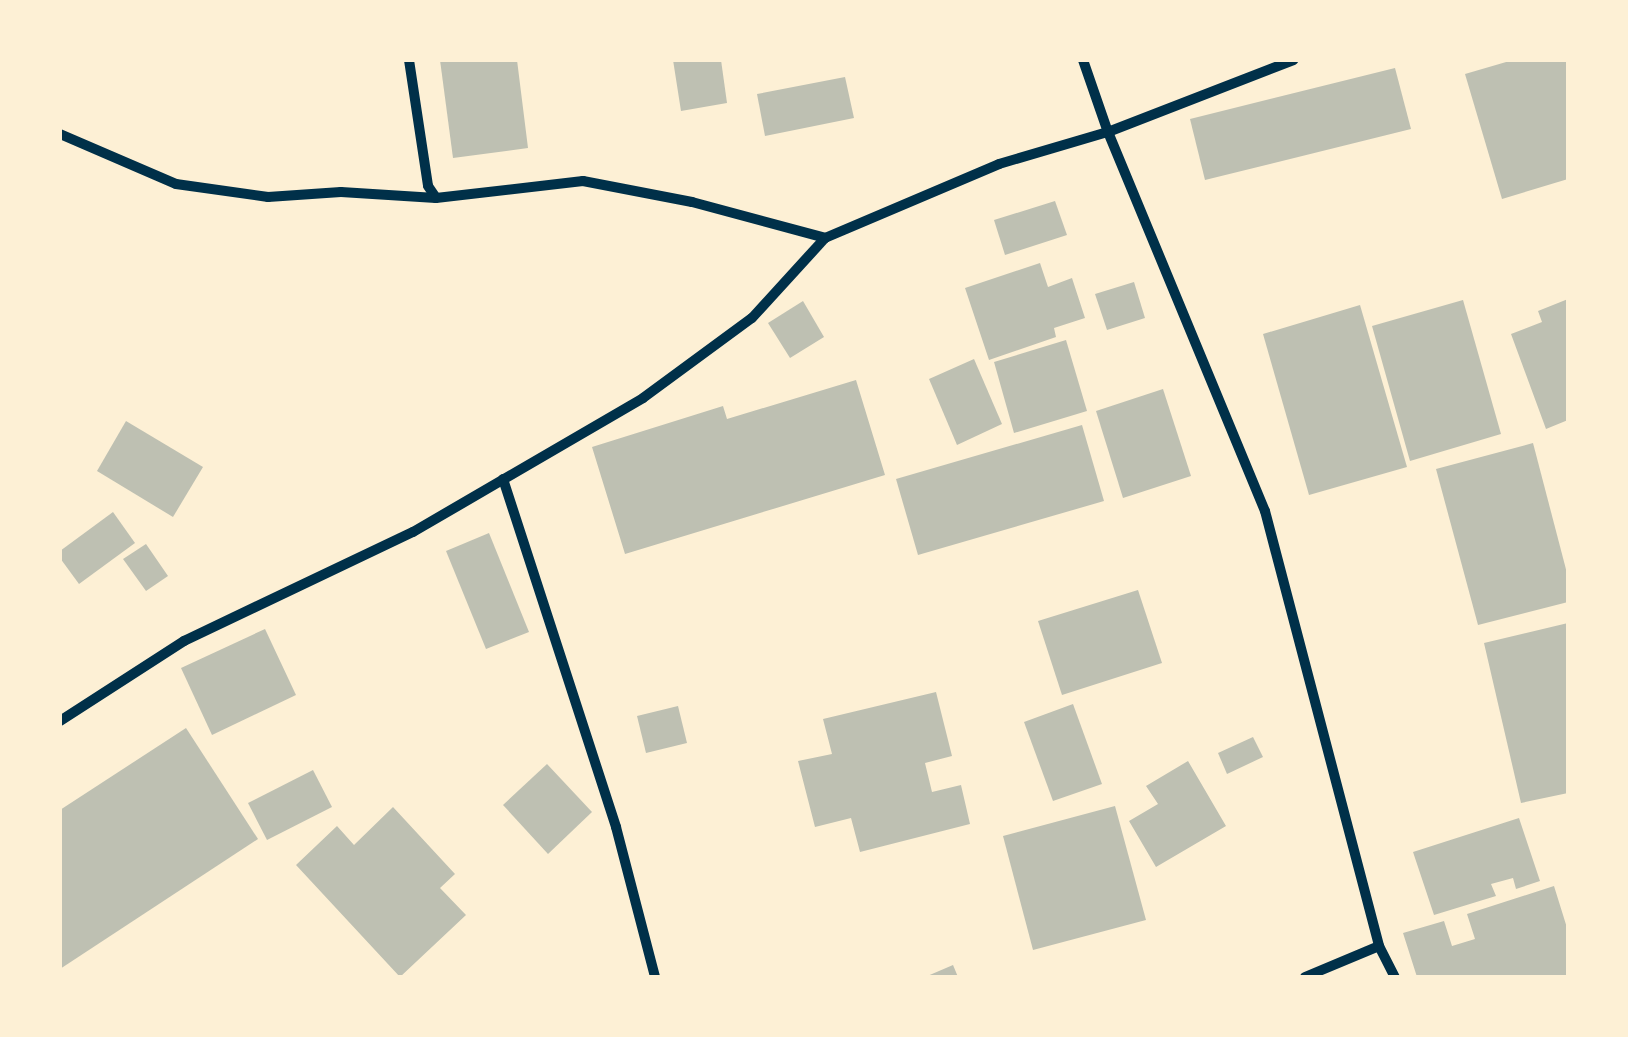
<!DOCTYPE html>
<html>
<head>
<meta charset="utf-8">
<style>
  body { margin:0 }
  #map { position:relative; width:1628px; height:1037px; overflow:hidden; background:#fdf0d5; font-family:Quicksand,sans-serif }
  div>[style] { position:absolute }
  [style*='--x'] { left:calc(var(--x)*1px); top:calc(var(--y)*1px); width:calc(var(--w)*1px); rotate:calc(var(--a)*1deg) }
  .building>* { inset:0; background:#bec0b2 }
  .minor>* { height:10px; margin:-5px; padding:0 5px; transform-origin:5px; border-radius:5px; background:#003049 }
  span { translate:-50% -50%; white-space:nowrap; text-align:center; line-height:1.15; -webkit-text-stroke:10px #fdf0d5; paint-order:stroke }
  .frame { position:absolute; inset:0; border:62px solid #fdf0d5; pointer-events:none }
</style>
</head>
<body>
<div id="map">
  <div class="building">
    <i style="clip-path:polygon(440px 60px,517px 60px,528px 148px,453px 158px)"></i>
    <i style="clip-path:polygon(673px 60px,721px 60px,727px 103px,681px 111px)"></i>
    <i style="clip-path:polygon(1513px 60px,1568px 60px,1568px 179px,1502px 199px,1465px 74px)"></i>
    <i style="clip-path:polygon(1395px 68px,1411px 129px,1205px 180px,1190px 119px)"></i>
    <i style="clip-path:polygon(845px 77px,854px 118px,765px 136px,757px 94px)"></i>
    <i style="clip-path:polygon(1055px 201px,1067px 235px,1005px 255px,994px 220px)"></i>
    <i style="clip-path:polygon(1040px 263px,1048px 287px,1072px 278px,1085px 318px,1054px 328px,1056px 337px,989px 360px,965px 288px)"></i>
    <i style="clip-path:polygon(1134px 282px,1145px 318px,1107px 330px,1095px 294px)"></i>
    <i style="clip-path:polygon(1568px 299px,1568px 420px,1546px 429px,1511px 334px,1542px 322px,1538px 311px)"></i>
    <i style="clip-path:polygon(1463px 300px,1501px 434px,1410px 461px,1372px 326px)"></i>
    <i style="clip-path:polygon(803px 301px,824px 337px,790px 358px,768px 323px)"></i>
    <i style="clip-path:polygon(1360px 305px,1407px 467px,1309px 495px,1263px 334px)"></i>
    <i style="clip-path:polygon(1066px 340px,1087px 411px,1014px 433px,994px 362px)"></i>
    <i style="clip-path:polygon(974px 359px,1002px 424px,957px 445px,929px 379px)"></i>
    <i style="clip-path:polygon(856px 380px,885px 475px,625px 554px,592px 447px,723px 406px,727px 419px)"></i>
    <i style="clip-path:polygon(1163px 389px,1191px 476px,1123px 498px,1096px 411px)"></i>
    <i style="clip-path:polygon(126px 421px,203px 467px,173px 517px,97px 471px)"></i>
    <i style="clip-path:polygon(1082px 425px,1104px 501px,918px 555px,896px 479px)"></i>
    <i style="clip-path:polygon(1533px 443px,1568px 577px,1568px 602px,1478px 625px,1436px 469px)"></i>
    <i style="clip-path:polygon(113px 512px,135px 543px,79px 584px,60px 558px,60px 551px)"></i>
    <i style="clip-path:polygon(489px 533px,529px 632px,486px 649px,446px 551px)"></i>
    <i style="clip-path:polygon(146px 544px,168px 576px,146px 591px,123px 559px)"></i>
    <i style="clip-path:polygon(1138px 590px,1162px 663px,1062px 695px,1038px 621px)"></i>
    <i style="clip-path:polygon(1568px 623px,1568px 793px,1521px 803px,1484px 643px)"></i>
    <i style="clip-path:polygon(265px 629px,296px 695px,212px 735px,181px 668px)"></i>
    <i style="clip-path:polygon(936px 692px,952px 756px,925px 763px,932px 792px,961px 785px,970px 824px,860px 852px,851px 818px,815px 827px,798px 761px,832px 754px,823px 719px)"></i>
    <i style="clip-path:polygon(1073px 704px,1102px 784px,1053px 801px,1024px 722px)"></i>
    <i style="clip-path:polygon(678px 706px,687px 743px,646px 753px,637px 716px)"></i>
    <i style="clip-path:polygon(186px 728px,258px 839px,60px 969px,60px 810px)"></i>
    <i style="clip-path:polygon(1253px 737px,1263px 757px,1227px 774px,1218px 753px)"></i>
    <i style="clip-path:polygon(1188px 761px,1226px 826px,1156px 867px,1129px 821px,1158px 804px,1146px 786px)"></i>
    <i style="clip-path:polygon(547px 764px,592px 812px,548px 854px,503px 805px)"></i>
    <i style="clip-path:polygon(313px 770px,332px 807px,267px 840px,248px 803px)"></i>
    <i style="clip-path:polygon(1115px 806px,1146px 920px,1033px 950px,1003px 836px)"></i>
    <i style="clip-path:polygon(393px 807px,455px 874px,440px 888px,466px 915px,400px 977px,296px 865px,337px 826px,354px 845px)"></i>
    <i style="clip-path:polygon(1519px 818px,1540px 881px,1516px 889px,1513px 878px,1491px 884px,1496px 896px,1434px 915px,1413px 852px)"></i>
    <i style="clip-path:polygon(1554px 886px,1568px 931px,1568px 977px,1417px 977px,1403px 933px,1444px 921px,1452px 946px,1475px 939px,1467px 914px)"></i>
    <i style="clip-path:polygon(953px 965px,958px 977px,925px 977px)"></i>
  </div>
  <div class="minor">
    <i style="--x:409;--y:60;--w:127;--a:81.4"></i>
    <i style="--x:428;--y:186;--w:14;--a:56"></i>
    <i style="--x:1083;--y:60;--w:76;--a:70.9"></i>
    <i style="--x:1108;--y:132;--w:410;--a:67.5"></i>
    <i style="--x:1265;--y:511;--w:450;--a:75.3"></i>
    <i style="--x:60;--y:134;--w:126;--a:23.3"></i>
    <i style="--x:176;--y:184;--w:93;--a:8"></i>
    <i style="--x:268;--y:197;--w:73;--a:-3.9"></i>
    <i style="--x:341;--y:192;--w:95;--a:3.6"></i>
    <i style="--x:436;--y:198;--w:148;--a:-6.6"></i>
    <i style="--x:583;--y:181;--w:111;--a:10.9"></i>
    <i style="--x:692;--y:202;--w:138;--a:15.1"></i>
    <i style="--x:503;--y:479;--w:366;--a:72"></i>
    <i style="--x:616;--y:827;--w:155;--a:75.4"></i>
    <i style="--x:60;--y:721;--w:148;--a:-32.8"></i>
    <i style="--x:184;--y:641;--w:254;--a:-25.5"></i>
    <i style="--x:413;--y:532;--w:266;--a:-30.2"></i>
    <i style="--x:643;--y:398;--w:135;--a:-36.3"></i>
    <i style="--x:752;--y:318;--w:108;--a:-47.6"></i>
    <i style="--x:825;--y:238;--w:189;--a:-23"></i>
    <i style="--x:999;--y:164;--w:114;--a:-16.4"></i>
    <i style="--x:1108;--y:132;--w:199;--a:-21.2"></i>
    <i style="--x:1305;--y:977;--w:80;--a:-22.7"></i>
    <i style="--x:1379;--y:946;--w:35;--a:63"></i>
  </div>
  <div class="frame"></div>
</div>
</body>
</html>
